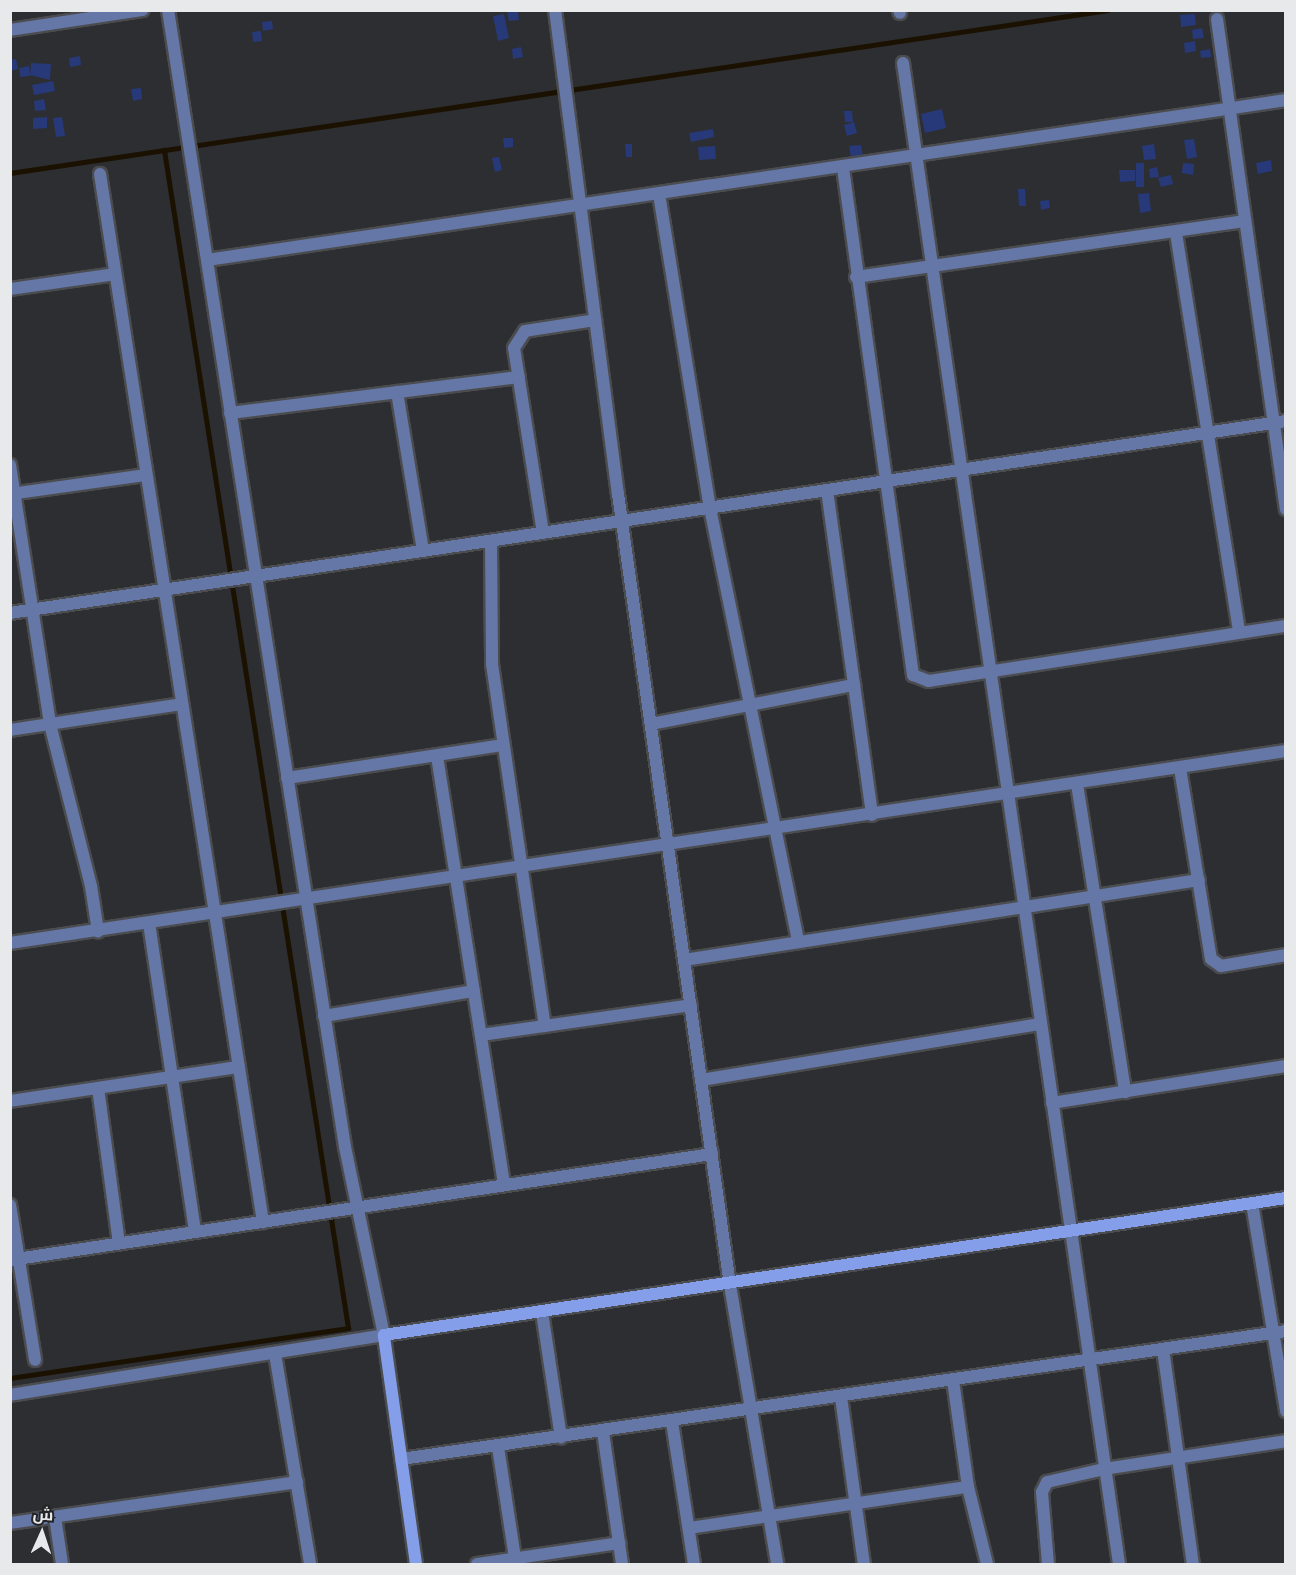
<!DOCTYPE html>
<html>
<head>
<meta charset="utf-8">
<style>
  body { margin:0 }
  #map { position:relative; width:1296px; height:1575px; overflow:hidden; background:#2d2e31; font-family:"Times New Roman",Cairo,serif }
  div>[style] { position:absolute }
  [style*='--x'] { left:calc(var(--x)*1px); top:calc(var(--y)*1px); width:calc(var(--w)*1px); rotate:calc(var(--a)*1deg) }
  .stream>* { height:4.5px; margin:-2.25px; padding:0 2.25px; transform-origin:2.25px; border-radius:2.25px; background:#1b1100 }
  .building>* { inset:0; background:#273978 }
  .roads { filter:drop-shadow(2px 0 #4b4c4f) drop-shadow(-2px 0 #4b4c4f) drop-shadow(0 2px #4b4c4f) drop-shadow(0 -2px #4b4c4f) }
  .minor>* { height:12px; margin:-6px; padding:0 6px; transform-origin:6px; border-radius:6px; background:#6577a6 }
  .tertiary>* { height:12px; margin:-6px; padding:0 6px; transform-origin:6px; border-radius:6px; background:#6577a6 }
  .secondary>* { height:12px; margin:-6px; padding:0 6px; transform-origin:6px; border-radius:6px; background:#849eea }
  span { translate:-50% -50%; white-space:nowrap; text-align:center; line-height:1.15; -webkit-text-stroke:4.5px #242527; paint-order:stroke }
  .frame { position:absolute; inset:0; border:12px solid #e8e9ea; pointer-events:none }
  .north { position:absolute; left:12px; top:1503px; width:60px; height:60px; -webkit-text-stroke:4px #242527; paint-order:stroke; rotate:3deg; font-size:16px; font-weight:700; line-height:24px; text-align:center; color:#e8e9ea }
  .north::after { content:''; display:block; margin:auto; width:21px; height:27px; background:#e8e9ea; clip-path:polygon(50% 0,100% 100%,50% 72%,0 100%) }
</style>
</head>
<body>
<div id="map">
  <div class="stream">
    <i style="--x:10;--y:173;--w:1110;--a:-8.44"></i>
    <i style="--x:10;--y:1378;--w:342;--a:-8.4"></i>
    <i style="--x:348;--y:1328;--w:1192;--a:-98.88"></i>
  </div>
  <div class="building">
    <i style="clip-path:polygon(518px 11px,519px 20px,509px 21px,507px 12px)"></i>
    <i style="clip-path:polygon(504px 14px,509px 38px,498px 41px,493px 16px)"></i>
    <i style="clip-path:polygon(1195px 14px,1196px 25px,1181px 27px,1180px 15px)"></i>
    <i style="clip-path:polygon(272px 21px,273px 29px,263px 31px,262px 22px)"></i>
    <i style="clip-path:polygon(1202px 28px,1204px 38px,1193px 39px,1192px 30px)"></i>
    <i style="clip-path:polygon(261px 31px,262px 41px,253px 42px,252px 32px)"></i>
    <i style="clip-path:polygon(1195px 41px,1196px 51px,1185px 53px,1184px 43px)"></i>
    <i style="clip-path:polygon(521px 47px,523px 57px,513px 59px,512px 49px)"></i>
    <i style="clip-path:polygon(1210px 49px,1211px 57px,1201px 58px,1200px 51px)"></i>
    <i style="clip-path:polygon(80px 56px,81px 65px,70px 67px,69px 58px)"></i>
    <i style="clip-path:polygon(16px 59px,18px 69px,10px 71px,10px 60px)"></i>
    <i style="clip-path:polygon(31px 63px,51px 64px,50px 80px,30px 75px)"></i>
    <i style="clip-path:polygon(29px 66px,30px 76px,20px 77px,19px 68px)"></i>
    <i style="clip-path:polygon(53px 81px,55px 91px,34px 95px,32px 85px)"></i>
    <i style="clip-path:polygon(141px 88px,142px 99px,133px 101px,131px 89px)"></i>
    <i style="clip-path:polygon(44px 99px,46px 110px,35px 111px,34px 101px)"></i>
    <i style="clip-path:polygon(942px 109px,946px 128px,925px 133px,921px 114px)"></i>
    <i style="clip-path:polygon(844px 111px,852px 111px,853px 122px,845px 122px)"></i>
    <i style="clip-path:polygon(47px 117px,47px 128px,33px 129px,33px 118px)"></i>
    <i style="clip-path:polygon(62px 117px,65px 136px,56px 137px,53px 118px)"></i>
    <i style="clip-path:polygon(854px 122px,857px 133px,847px 136px,844px 125px)"></i>
    <i style="clip-path:polygon(713px 129px,714px 137px,691px 142px,689px 133px)"></i>
    <i style="clip-path:polygon(503px 138px,513px 138px,513px 147px,504px 148px)"></i>
    <i style="clip-path:polygon(1194px 139px,1197px 157px,1187px 159px,1184px 140px)"></i>
    <i style="clip-path:polygon(625px 144px,632px 144px,632px 157px,626px 157px)"></i>
    <i style="clip-path:polygon(1154px 144px,1156px 159px,1144px 160px,1142px 146px)"></i>
    <i style="clip-path:polygon(861px 145px,863px 156px,851px 157px,849px 146px)"></i>
    <i style="clip-path:polygon(715px 146px,716px 159px,699px 160px,698px 147px)"></i>
    <i style="clip-path:polygon(499px 157px,502px 170px,495px 172px,492px 158px)"></i>
    <i style="clip-path:polygon(1271px 160px,1272px 171px,1258px 174px,1256px 163px)"></i>
    <i style="clip-path:polygon(1136px 163px,1144px 163px,1144px 187px,1136px 187px)"></i>
    <i style="clip-path:polygon(1183px 163px,1194px 164px,1193px 175px,1182px 173px)"></i>
    <i style="clip-path:polygon(1157px 167px,1159px 177px,1150px 178px,1149px 169px)"></i>
    <i style="clip-path:polygon(1119px 170px,1135px 170px,1135px 181px,1120px 182px)"></i>
    <i style="clip-path:polygon(1171px 175px,1173px 184px,1161px 187px,1158px 178px)"></i>
    <i style="clip-path:polygon(1018px 189px,1025px 189px,1026px 206px,1019px 206px)"></i>
    <i style="clip-path:polygon(1149px 193px,1151px 211px,1140px 213px,1138px 194px)"></i>
    <i style="clip-path:polygon(1049px 200px,1050px 208px,1041px 210px,1040px 201px)"></i>
  </div>
  <div class="roads">
    <div class="minor">
      <i style="--x:168;--y:10;--w:1151;--a:81.15"></i>
      <i style="--x:345;--y:1147;--w:192;--a:78.3"></i>
      <i style="--x:555;--y:10;--w:488;--a:82.6"></i>
      <i style="--x:618;--y:494;--w:799;--a:81.94"></i>
      <i style="--x:730;--y:1285;--w:283;--a:80.4"></i>
      <i style="--x:899;--y:10;--w:3;--a:72"></i>
      <i style="--x:1217;--y:19;--w:495;--a:82"></i>
      <i style="--x:10;--y:30;--w:134;--a:-8.6"></i>
      <i style="--x:903;--y:63;--w:1516;--a:81.81"></i>
      <i style="--x:843;--y:168;--w:512;--a:82.14"></i>
      <i style="--x:913;--y:675;--w:17;--a:21"></i>
      <i style="--x:929;--y:681;--w:361;--a:-8.8"></i>
      <i style="--x:100;--y:174;--w:1061;--a:81.16"></i>
      <i style="--x:659;--y:194;--w:318;--a:80.8"></i>
      <i style="--x:710;--y:508;--w:443;--a:78.5"></i>
      <i style="--x:1176;--y:233;--w:404;--a:81"></i>
      <i style="--x:207;--y:260;--w:1091;--a:-8.43"></i>
      <i style="--x:856;--y:277;--w:393;--a:-8.2"></i>
      <i style="--x:10;--y:289;--w:106;--a:-8.1"></i>
      <i style="--x:397;--y:392;--w:161;--a:80.7"></i>
      <i style="--x:230;--y:413;--w:291;--a:-7.1"></i>
      <i style="--x:10;--y:465;--w:262;--a:81.2"></i>
      <i style="--x:50;--y:724;--w:167;--a:75.8"></i>
      <i style="--x:91;--y:886;--w:46;--a:81.2"></i>
      <i style="--x:827;--y:490;--w:328;--a:82.1"></i>
      <i style="--x:10;--y:494;--w:137;--a:-8"></i>
      <i style="--x:543;--y:533;--w:187;--a:-98.9"></i>
      <i style="--x:514;--y:348;--w:20;--a:-57"></i>
      <i style="--x:525;--y:331;--w:71;--a:-8.9"></i>
      <i style="--x:491;--y:541;--w:123;--a:89.5"></i>
      <i style="--x:492;--y:664;--w:366;--a:81.7"></i>
      <i style="--x:10;--y:613;--w:1290;--a:-8.56"></i>
      <i style="--x:651;--y:724;--w:207;--a:-10.9"></i>
      <i style="--x:10;--y:730;--w:174;--a:-8.6"></i>
      <i style="--x:437;--y:756;--w:434;--a:81.1"></i>
      <i style="--x:1180;--y:768;--w:193;--a:80.8"></i>
      <i style="--x:1211;--y:959;--w:12;--a:35"></i>
      <i style="--x:1221;--y:966;--w:66;--a:-9.6"></i>
      <i style="--x:287;--y:778;--w:219;--a:-8.7"></i>
      <i style="--x:1077;--y:784;--w:312;--a:81.1"></i>
      <i style="--x:149;--y:923;--w:312;--a:81.5"></i>
      <i style="--x:10;--y:943;--w:1290;--a:-8.56"></i>
      <i style="--x:684;--y:960;--w:521;--a:-8.83"></i>
      <i style="--x:324;--y:1016;--w:152;--a:-9.5"></i>
      <i style="--x:481;--y:1035;--w:212;--a:-8.1"></i>
      <i style="--x:701;--y:1080;--w:344;--a:-9.4"></i>
      <i style="--x:98;--y:1088;--w:156;--a:82.3"></i>
      <i style="--x:10;--y:1101;--w:231;--a:-8.5"></i>
      <i style="--x:1052;--y:1103;--w:237;--a:-9"></i>
      <i style="--x:1252;--y:1203;--w:211;--a:80.7"></i>
      <i style="--x:10;--y:1205;--w:157;--a:80.8"></i>
      <i style="--x:10;--y:1260;--w:710;--a:-8.59"></i>
      <i style="--x:542;--y:1312;--w:127;--a:81.4"></i>
      <i style="--x:1163;--y:1349;--w:217;--a:82.1"></i>
      <i style="--x:275;--y:1354;--w:213;--a:80.5"></i>
      <i style="--x:841;--y:1397;--w:169;--a:82.2"></i>
      <i style="--x:672;--y:1422;--w:144;--a:81.2"></i>
      <i style="--x:603;--y:1432;--w:133;--a:81.8"></i>
      <i style="--x:498;--y:1447;--w:118;--a:81.3"></i>
      <i style="--x:401;--y:1459;--w:894;--a:-8.23"></i>
      <i style="--x:968;--y:1487;--w:79;--a:76.1"></i>
      <i style="--x:55;--y:1517;--w:48;--a:81.5"></i>
      <i style="--x:10;--y:1523;--w:290;--a:-8.1"></i>
      <i style="--x:689;--y:1528;--w:282;--a:-8.4"></i>
      <i style="--x:968;--y:1487;--w:108;--a:-98"></i>
      <i style="--x:477;--y:1564;--w:144;--a:-8.4"></i>
      <i style="--x:1048;--y:1564;--w:72;--a:-94.8"></i>
      <i style="--x:1042;--y:1492;--w:11;--a:-63"></i>
      <i style="--x:1047;--y:1482;--w:58;--a:-12.8"></i>
      <i style="--x:1104;--y:1469;--w:184;--a:-8.7"></i>
    </div>
    <div class="tertiary">
      <i style="--x:10;--y:1395;--w:379;--a:-9.1"></i>
    </div>
    <div class="secondary">
      <i style="--x:416;--y:1564;--w:231;--a:-98"></i>
      <i style="--x:384;--y:1335;--w:912;--a:-8.64"></i>
    </div>
  </div>
  <div class="frame"></div>
  <div class="north">ش</div>
</div>
</body>
</html>
